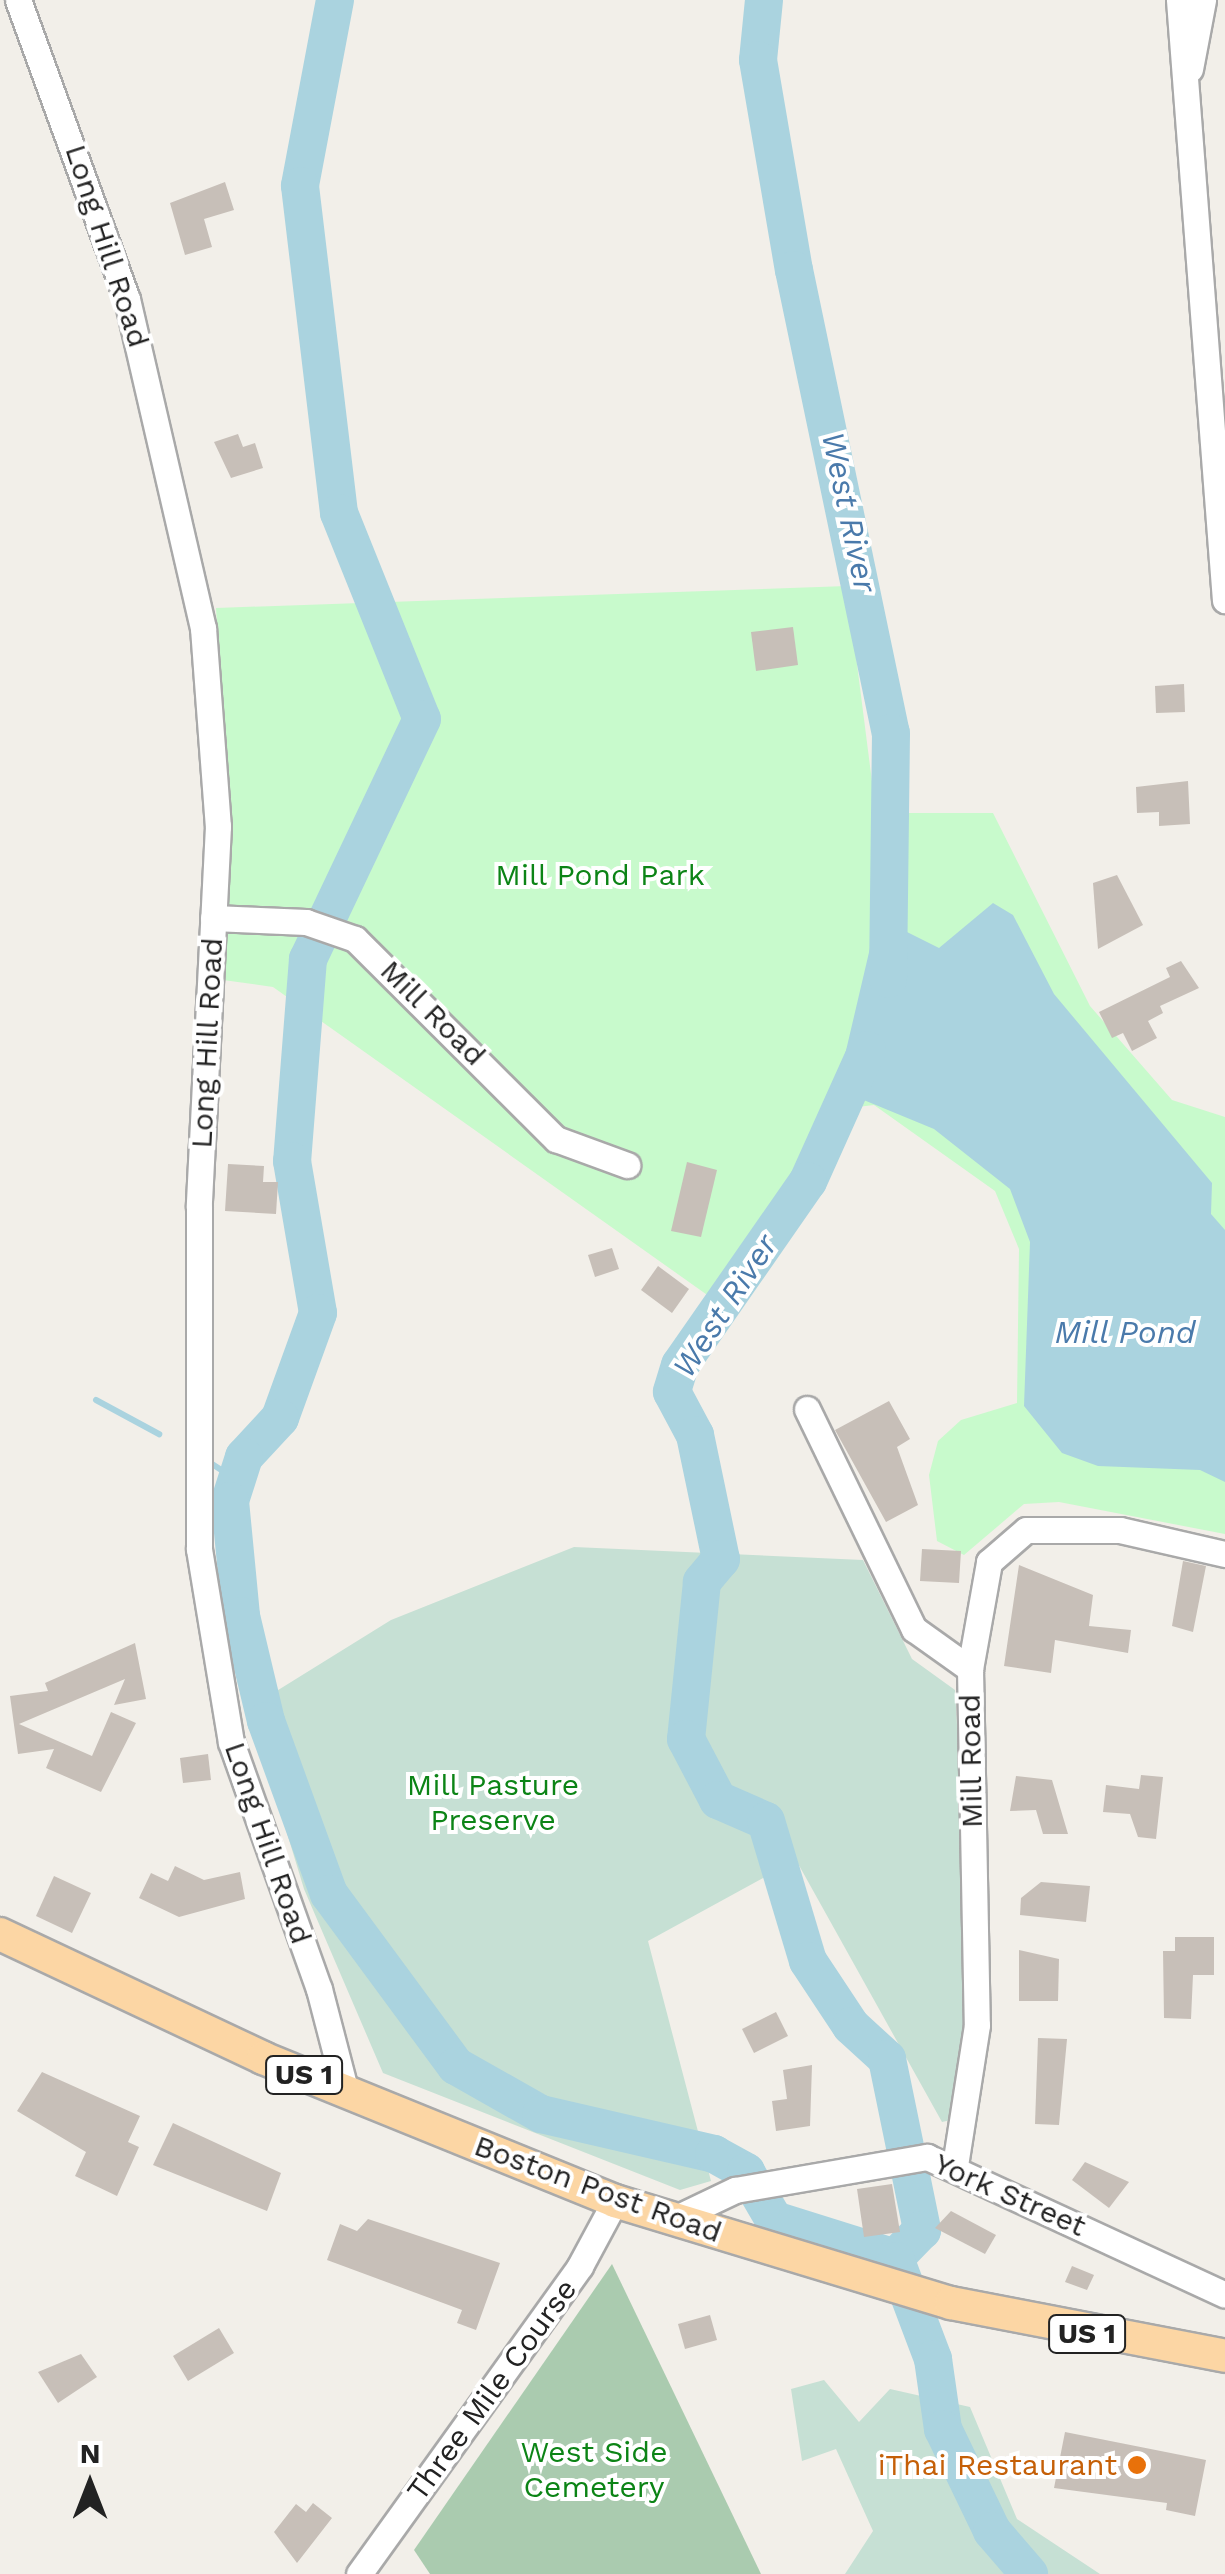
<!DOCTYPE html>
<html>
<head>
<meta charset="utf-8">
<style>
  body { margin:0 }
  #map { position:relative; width:1225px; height:2574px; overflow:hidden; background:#f2efe9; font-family:"Work Sans",sans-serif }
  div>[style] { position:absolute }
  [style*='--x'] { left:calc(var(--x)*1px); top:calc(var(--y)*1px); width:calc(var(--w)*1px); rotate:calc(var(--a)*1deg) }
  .wetland>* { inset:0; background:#c6e0d4 }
  .cemetery>* { inset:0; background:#aacbaf }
  .park>* { inset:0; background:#c8facc }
  .water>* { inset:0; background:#aad3df }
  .stream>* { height:6px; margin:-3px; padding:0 3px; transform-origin:3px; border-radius:3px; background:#aad3df }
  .river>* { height:38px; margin:-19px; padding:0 19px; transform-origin:19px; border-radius:19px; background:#aad3df }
  .building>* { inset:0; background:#c7bfb8 }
  .roads { filter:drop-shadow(2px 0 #a9a9a9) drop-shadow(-2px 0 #a9a9a9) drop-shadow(0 2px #a9a9a9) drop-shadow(0 -2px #a9a9a9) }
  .minor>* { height:25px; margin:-12.5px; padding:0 12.5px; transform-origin:12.5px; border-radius:12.5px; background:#fff }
  .major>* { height:32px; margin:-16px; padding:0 16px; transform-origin:16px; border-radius:16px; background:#fcd6a4 }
  .dots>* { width:28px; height:28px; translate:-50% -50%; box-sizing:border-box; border:5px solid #fff; border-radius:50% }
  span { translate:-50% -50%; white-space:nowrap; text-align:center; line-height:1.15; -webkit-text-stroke:8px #fff; paint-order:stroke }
  .shield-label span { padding:2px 8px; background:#fff; border:2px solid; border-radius:8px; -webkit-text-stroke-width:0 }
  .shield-label { font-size:28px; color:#222; font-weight:700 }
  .street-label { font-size:30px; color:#222 }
  .park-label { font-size:30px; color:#0c8416 }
  .food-label { font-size:30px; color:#c56008 }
  .right { translate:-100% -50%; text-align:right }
  .water-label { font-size:32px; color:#4a7aab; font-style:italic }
  .north { position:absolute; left:40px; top:2434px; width:100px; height:100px; -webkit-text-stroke:8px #fff; paint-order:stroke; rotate:0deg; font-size:28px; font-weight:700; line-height:40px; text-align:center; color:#222 }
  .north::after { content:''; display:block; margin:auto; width:35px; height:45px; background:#222; clip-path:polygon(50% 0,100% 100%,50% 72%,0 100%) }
</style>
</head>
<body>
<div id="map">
  <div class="wetland">
    <i style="clip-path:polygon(574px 1547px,863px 1560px,912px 1659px,955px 1690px,971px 1966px,955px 2119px,942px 2122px,796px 1860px,648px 1941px,711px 2181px,680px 2190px,383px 2073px,304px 1889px,249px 1708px,391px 1620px)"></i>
    <i style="clip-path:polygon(824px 2380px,859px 2422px,890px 2389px,970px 2407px,1017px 2519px,1100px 2574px,845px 2574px,873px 2531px,836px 2449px,802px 2461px,791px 2389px)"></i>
  </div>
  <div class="cemetery">
    <i style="clip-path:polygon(612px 2264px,761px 2574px,430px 2574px,414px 2550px)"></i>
  </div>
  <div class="park">
    <i style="clip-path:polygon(847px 586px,876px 813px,993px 813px,1090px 1006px,1172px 1100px,1225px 1117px,1225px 1534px,1059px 1502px,1024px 1504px,964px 1555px,937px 1541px,929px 1475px,938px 1441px,961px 1420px,1017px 1403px,1019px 1249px,995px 1191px,874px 1105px,849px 1108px,727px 1309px,273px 987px,223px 980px,227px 786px,216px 608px)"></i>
  </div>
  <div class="water">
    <i style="clip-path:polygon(993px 903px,1013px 915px,1054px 994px,1212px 1183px,1211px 1214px,1225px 1230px,1225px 1482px,1200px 1470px,1098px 1466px,1062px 1453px,1024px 1406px,1030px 1242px,1010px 1189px,934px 1129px,837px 1089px,874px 931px,899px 928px,939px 948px)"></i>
  </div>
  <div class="stream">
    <i style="--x:96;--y:1400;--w:72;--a:28.4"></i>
    <i style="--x:209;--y:1462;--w:27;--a:33"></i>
  </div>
  <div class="river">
    <i style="--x:335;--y:0;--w:189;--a:100.7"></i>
    <i style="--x:300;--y:186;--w:329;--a:83.2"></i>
    <i style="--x:339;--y:513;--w:222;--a:68.1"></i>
    <i style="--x:422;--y:719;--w:266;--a:115.4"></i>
    <i style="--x:308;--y:959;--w:203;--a:94.5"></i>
    <i style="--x:292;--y:1161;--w:154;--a:80.3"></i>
    <i style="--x:318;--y:1313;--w:112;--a:109.9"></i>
    <i style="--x:280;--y:1418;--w:53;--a:132.7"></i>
    <i style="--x:244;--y:1457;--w:46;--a:107.7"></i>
    <i style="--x:230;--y:1501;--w:116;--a:84.5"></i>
    <i style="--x:241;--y:1616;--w:108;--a:76.6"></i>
    <i style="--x:266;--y:1721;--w:184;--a:70"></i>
    <i style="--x:329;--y:1894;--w:214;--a:53.6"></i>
    <i style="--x:456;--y:2066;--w:98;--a:29.5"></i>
    <i style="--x:541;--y:2114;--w:178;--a:13"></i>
    <i style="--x:714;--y:2154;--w:37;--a:29"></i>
    <i style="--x:746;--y:2172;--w:56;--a:59.7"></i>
    <i style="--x:774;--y:2220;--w:127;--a:17.4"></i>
    <i style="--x:764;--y:0;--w:60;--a:95.7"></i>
    <i style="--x:758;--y:60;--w:213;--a:80.3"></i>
    <i style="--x:794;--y:270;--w:473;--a:78.2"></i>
    <i style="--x:891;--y:733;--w:246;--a:90.7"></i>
    <i style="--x:867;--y:1050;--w:144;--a:114.2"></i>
    <i style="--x:808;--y:1181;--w:224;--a:124.8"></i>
    <i style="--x:680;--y:1365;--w:28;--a:107"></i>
    <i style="--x:672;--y:1392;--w:49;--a:61.9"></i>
    <i style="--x:695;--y:1435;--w:127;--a:78.2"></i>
    <i style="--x:721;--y:1559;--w:30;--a:130"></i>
    <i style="--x:702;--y:1582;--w:158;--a:95.8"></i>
    <i style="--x:686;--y:1739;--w:69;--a:62.3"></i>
    <i style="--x:718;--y:1800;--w:52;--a:23.6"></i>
    <i style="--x:766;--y:1821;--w:146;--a:73.3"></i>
    <i style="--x:808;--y:1961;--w:78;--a:56.5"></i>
    <i style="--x:851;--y:2026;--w:49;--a:42.5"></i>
    <i style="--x:887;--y:2059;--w:175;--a:78.4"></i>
    <i style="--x:922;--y:2230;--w:39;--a:134"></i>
    <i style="--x:896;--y:2261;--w:105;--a:69.3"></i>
    <i style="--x:933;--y:2359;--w:71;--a:81.9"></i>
    <i style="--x:943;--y:2429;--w:113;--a:64.3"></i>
    <i style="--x:992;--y:2531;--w:57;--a:49.3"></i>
  </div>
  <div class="building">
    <i style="clip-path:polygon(225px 182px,234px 210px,204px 219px,212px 247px,185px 255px,170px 203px)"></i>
    <i style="clip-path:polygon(238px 434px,243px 447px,255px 443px,263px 468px,231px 478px,214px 442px)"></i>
    <i style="clip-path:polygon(793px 627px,798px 665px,756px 671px,751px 632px)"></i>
    <i style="clip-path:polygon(1184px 684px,1185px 712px,1156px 713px,1155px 686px)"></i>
    <i style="clip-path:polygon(1188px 781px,1190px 824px,1159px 826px,1159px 812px,1137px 813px,1136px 787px)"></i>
    <i style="clip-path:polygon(1117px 875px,1143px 925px,1098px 949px,1093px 883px)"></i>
    <i style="clip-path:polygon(1181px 961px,1199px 988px,1160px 1006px,1163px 1013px,1148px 1021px,1157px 1038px,1132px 1051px,1123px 1033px,1112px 1038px,1099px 1012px,1170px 977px,1166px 968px)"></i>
    <i style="clip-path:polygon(687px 1162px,717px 1170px,701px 1237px,671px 1231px)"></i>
    <i style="clip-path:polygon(228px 1164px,264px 1166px,263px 1182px,278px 1182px,276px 1214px,225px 1211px)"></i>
    <i style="clip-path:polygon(612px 1248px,619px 1269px,595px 1277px,588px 1255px)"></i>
    <i style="clip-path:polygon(658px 1266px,689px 1289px,672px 1313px,641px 1290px)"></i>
    <i style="clip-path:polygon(889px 1401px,910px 1439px,897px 1447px,918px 1505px,886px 1522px,835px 1430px)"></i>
    <i style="clip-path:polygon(922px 1549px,961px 1551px,959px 1583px,920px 1581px)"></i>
    <i style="clip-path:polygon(1183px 1561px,1206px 1566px,1193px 1632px,1172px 1626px)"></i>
    <i style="clip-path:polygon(1019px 1565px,1093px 1595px,1089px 1626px,1131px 1630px,1128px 1653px,1055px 1640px,1051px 1673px,1004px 1666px)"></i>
    <i style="clip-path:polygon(135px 1643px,146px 1699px,114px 1705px,125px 1679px,19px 1724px,92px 1756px,111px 1712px,136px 1723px,101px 1792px,46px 1768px,54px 1749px,18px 1754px,10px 1696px,48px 1691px,45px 1683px)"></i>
    <i style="clip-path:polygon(208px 1754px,211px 1780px,183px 1783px,180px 1758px)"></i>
    <i style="clip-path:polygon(1141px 1775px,1163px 1777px,1156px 1839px,1138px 1837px,1130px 1814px,1103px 1812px,1106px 1785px,1139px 1789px)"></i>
    <i style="clip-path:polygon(1016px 1776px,1052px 1780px,1068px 1834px,1043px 1834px,1036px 1810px,1010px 1811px)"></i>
    <i style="clip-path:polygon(175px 1866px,204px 1880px,240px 1872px,245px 1899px,179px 1917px,139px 1898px,151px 1873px,168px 1881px)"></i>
    <i style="clip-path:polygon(54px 1876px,91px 1893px,72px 1933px,36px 1916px)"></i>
    <i style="clip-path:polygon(1041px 1882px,1090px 1886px,1086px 1922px,1020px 1915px,1021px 1898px)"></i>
    <i style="clip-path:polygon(1175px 1937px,1214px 1937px,1214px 1975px,1193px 1975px,1191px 2019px,1164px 2018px,1163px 1951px,1175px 1951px)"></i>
    <i style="clip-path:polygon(1019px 1950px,1059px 1959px,1058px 2001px,1019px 2001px)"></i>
    <i style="clip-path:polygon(776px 2012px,788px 2036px,754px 2053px,742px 2029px)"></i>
    <i style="clip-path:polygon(1038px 2038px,1067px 2039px,1059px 2125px,1035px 2124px)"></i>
    <i style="clip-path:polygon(812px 2065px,810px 2126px,776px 2131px,772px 2101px,787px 2099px,783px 2070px)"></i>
    <i style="clip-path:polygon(42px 2072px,140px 2116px,128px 2142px,139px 2147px,117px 2196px,75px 2176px,86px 2152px,17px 2111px)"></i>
    <i style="clip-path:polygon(173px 2123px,281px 2173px,267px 2211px,153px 2165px)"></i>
    <i style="clip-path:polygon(1085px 2162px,1129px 2182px,1109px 2208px,1072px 2180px)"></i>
    <i style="clip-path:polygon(892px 2184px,900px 2232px,864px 2237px,857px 2189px)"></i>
    <i style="clip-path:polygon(951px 2211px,996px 2235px,985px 2254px,935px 2228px)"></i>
    <i style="clip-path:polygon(368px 2219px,500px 2263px,476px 2330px,457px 2323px,462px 2310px,327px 2260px,340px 2224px,357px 2231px)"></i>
    <i style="clip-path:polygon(1072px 2266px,1094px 2275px,1087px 2290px,1065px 2282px)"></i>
    <i style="clip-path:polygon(710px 2315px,717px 2340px,685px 2349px,678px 2324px)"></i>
    <i style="clip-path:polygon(219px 2328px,234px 2353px,188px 2381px,173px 2356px)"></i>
    <i style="clip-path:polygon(81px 2354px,97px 2377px,58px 2403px,38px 2372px)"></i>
    <i style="clip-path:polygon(1065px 2432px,1206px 2460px,1195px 2516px,1166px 2510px,1167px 2503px,1054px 2488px)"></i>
    <i style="clip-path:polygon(313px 2503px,332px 2518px,297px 2563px,274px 2532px,296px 2504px,306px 2512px)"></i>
  </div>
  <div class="roads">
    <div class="minor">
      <i style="--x:18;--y:0;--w:318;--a:70"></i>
      <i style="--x:127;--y:299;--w:338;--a:77"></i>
      <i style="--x:203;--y:628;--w:199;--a:85.7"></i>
      <i style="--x:218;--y:826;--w:381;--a:92.9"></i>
      <i style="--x:199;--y:1207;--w:342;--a:90"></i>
      <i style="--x:199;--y:1549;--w:196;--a:80.6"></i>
      <i style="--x:231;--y:1742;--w:262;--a:70.4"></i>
      <i style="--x:319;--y:1989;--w:107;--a:75.4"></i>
      <i style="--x:1179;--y:0;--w:602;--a:85.62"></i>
      <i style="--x:1190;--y:69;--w:70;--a:-79.3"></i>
      <i style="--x:213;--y:918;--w:93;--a:2.5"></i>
      <i style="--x:306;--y:922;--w:52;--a:19.1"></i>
      <i style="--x:355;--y:939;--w:284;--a:44.9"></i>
      <i style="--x:556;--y:1139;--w:76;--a:20.1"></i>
      <i style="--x:807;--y:1409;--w:245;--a:64.1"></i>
      <i style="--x:914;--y:1629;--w:69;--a:35.5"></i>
      <i style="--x:970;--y:1669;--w:356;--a:88.9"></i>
      <i style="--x:977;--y:2025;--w:142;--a:98.9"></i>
      <i style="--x:970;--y:1669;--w:109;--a:-79.9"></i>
      <i style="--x:989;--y:1562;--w:49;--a:-40.9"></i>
      <i style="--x:1026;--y:1530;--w:94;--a:0"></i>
      <i style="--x:1120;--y:1530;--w:108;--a:12.9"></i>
      <i style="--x:672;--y:2220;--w:70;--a:-25.5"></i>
      <i style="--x:735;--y:2190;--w:195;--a:-9.8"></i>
      <i style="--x:927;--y:2157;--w:328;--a:24.8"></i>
      <i style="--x:359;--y:2574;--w:379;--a:-54.3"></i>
      <i style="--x:580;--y:2266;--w:74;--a:-61.7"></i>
    </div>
    <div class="major">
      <i style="--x:0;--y:1934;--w:291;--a:25.2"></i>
      <i style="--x:263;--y:2058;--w:380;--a:22.1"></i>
      <i style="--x:615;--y:2201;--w:351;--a:16.9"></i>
      <i style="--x:951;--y:2303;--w:279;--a:10.9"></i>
    </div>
  </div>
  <div class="dots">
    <i style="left:1137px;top:2465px;background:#e8710a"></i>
  </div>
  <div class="shield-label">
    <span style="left:304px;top:2075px">US 1</span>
    <span style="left:1087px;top:2334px">US 1</span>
  </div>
  <div class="street-label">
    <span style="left:107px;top:246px;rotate:72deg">Long Hill Road</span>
    <span style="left:433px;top:1013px;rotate:45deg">Mill Road</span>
    <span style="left:207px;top:1043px;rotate:-87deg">Long Hill Road</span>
    <span style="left:971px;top:1761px;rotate:-91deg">Mill Road</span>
    <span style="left:268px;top:1843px;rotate:71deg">Long Hill Road</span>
    <span style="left:598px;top:2189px;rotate:20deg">Boston Post Road</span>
    <span style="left:1010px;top:2195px;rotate:24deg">York Street</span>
    <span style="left:492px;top:2390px;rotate:-54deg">Three Mile Course</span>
  </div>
  <div class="park-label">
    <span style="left:600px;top:875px">Mill Pond Park</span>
    <span style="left:493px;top:1802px">Mill Pasture<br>Preserve</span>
    <span style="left:594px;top:2469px">West Side<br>Cemetery</span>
  </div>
  <div class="food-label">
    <span class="right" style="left:1117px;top:2465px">iThai Restaurant</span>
  </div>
  <div class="water-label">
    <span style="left:849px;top:512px;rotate:78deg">West River</span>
    <span style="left:725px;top:1306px;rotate:-57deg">West River</span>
    <span style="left:1125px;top:1332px">Mill Pond</span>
  </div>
  <div class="north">N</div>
</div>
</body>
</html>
